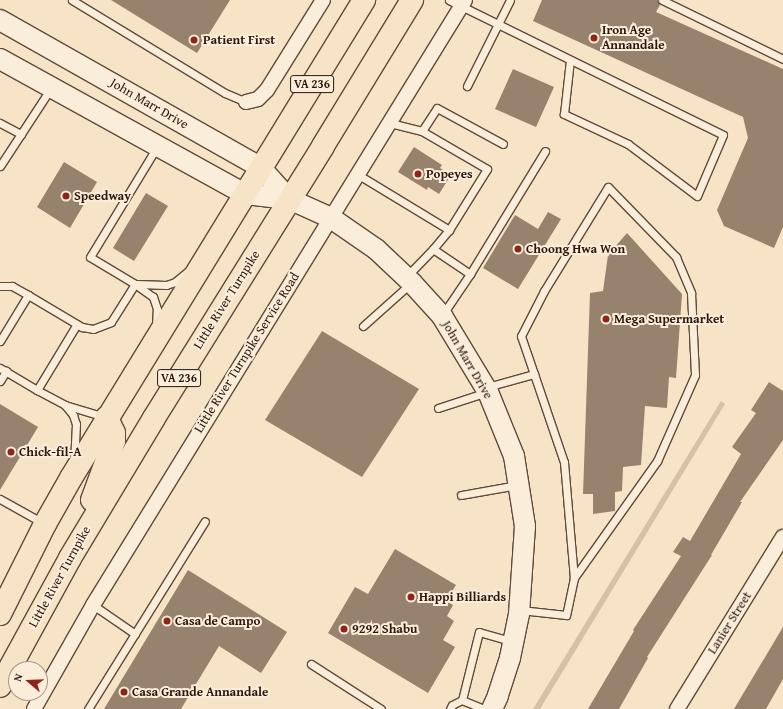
<!DOCTYPE html>
<html>
<head>
<meta charset="utf-8">
<style>
  body { margin:0 }
  #map { position:relative; width:783px; height:709px; overflow:hidden; background:#f7e4c6; font-family:"Gentium Book Plus",serif }
  div>[style] { position:absolute }
  [style*='--x'] { left:calc(var(--x)*1px); top:calc(var(--y)*1px); width:calc(var(--w)*1px); rotate:calc(var(--a)*1deg) }
  .green>* { inset:0; background:#d5c1a7 }
  .building>* { inset:0; background:#96826d }
  .roads { filter:drop-shadow(1px 0 #604a3b) drop-shadow(-1px 0 #604a3b) drop-shadow(0 1px #604a3b) drop-shadow(0 -1px #604a3b) }
  .lane>* { height:7px; margin:-3.5px; padding:0 3.5px; transform-origin:3.5px; border-radius:3.5px; background:#faedda }
  .street>* { height:14px; margin:-7px; padding:0 7px; transform-origin:7px; border-radius:7px; background:#faedda }
  .secondary>* { height:20px; margin:-10px; padding:0 10px; transform-origin:10px; border-radius:10px; background:#faedda }
  .primary>* { height:22px; margin:-11px; padding:0 11px; transform-origin:11px; border-radius:11px; background:#f7e4c6 }
  .dots>* { width:11px; height:11px; translate:-50% -50%; box-sizing:border-box; border:2px solid #faedda; border-radius:50% }
  span { translate:-50% -50%; white-space:nowrap; text-align:center; line-height:1.15; -webkit-text-stroke:4px #faedda; paint-order:stroke }
  .shield-label span { padding:1px 3px; background:#faedda; border:1px solid; border-radius:3px; -webkit-text-stroke-width:0 }
  .shield-label { font-size:12px; color:#2d170d; font-weight:700 }
  .poi-label { font-size:13px; color:#2d170d; font-weight:700 }
  .left { translate:0 -50%; text-align:left }
  .street-label { font-size:13px; color:#2d170d }
  .north { position:absolute; left:8px; top:661px; width:40px; height:40px; box-sizing:border-box; background:#faedda; border:1px solid #a89788; border-radius:50%; rotate:289deg; font-size:11px; font-weight:700; line-height:16px; text-align:center; color:#2d170d }
  .north::after { content:''; display:block; margin:auto; width:14px; height:18px; background:#8f2418; clip-path:polygon(50% 0,100% 100%,50% 72%,0 100%) }
</style>
</head>
<body>
<div id="map">
  <div class="green">
    <i style="clip-path:polygon(721px 401px,725px 404px,540px 709px,533px 709px)"></i>
  </div>
  <div class="building">
    <i style="clip-path:polygon(111px 0,230px 0,197px 53px)"></i>
    <i style="clip-path:polygon(542px 0,657px 0,660px 5px,656px 12px,783px 69px,783px 227px,774px 248px,724px 226px,717px 210px,748px 138px,743px 117px,533px 21px)"></i>
    <i style="clip-path:polygon(513px 69px,554px 87px,536px 127px,495px 109px)"></i>
    <i style="clip-path:polygon(414px 147px,442px 165px,440px 168px,451px 175px,439px 194px,428px 187px,427px 190px,398px 172px)"></i>
    <i style="clip-path:polygon(64px 162px,97px 182px,70px 228px,37px 207px)"></i>
    <i style="clip-path:polygon(146px 193px,168px 206px,134px 261px,113px 248px)"></i>
    <i style="clip-path:polygon(548px 212px,561px 219px,518px 289px,483px 268px,515px 215px,538px 229px)"></i>
    <i style="clip-path:polygon(627px 233px,682px 294px,676px 378px,669px 377px,667px 408px,645px 406px,641px 465px,623px 467px,622px 491px,615px 492px,615px 511px,593px 514px,593px 494px,583px 494px,590px 293px,603px 291px,608px 255px)"></i>
    <i style="clip-path:polygon(322px 331px,419px 389px,362px 477px,265px 420px)"></i>
    <i style="clip-path:polygon(769px 382px,783px 391px,783px 440px,740px 502px,742px 502px,711px 555px,712px 555px,647px 657px,648px 658px,619px 709px,588px 709px,634px 631px,633px 630px,681px 556px,673px 552px,683px 537px,690px 541px,741px 454px,732px 447px,756px 413px,751px 410px)"></i>
    <i style="clip-path:polygon(0 404px,38px 427px,0 490px)"></i>
    <i style="clip-path:polygon(395px 549px,456px 585px,446px 601px,453px 605px,447px 616px,454px 621px,443px 640px,455px 647px,428px 693px,328px 633px,355px 587px,368px 594px)"></i>
    <i style="clip-path:polygon(188px 570px,287px 632px,261px 673px,219px 646px,181px 709px,104px 709px)"></i>
    <i style="clip-path:polygon(783px 627px,783px 679px,766px 709px,734px 709px)"></i>
  </div>
  <div class="roads">
    <div class="lane">
      <i style="--x:72;--y:0;--w:179;--a:31.3"></i>
      <i style="--x:225;--y:93;--w:23;--a:23"></i>
      <i style="--x:449;--y:0;--w:305;--a:26.2"></i>
      <i style="--x:723;--y:135;--w:66;--a:113.1"></i>
      <i style="--x:697;--y:196;--w:86;--a:-143"></i>
      <i style="--x:628;--y:144;--w:71;--a:-154.9"></i>
      <i style="--x:564;--y:114;--w:54;--a:-83.7"></i>
      <i style="--x:662;--y:0;--w:135;--a:26"></i>
      <i style="--x:467;--y:86;--w:96;--a:-63.4"></i>
      <i style="--x:0;--y:123;--w:24;--a:28"></i>
      <i style="--x:422;--y:131;--w:27;--a:-57"></i>
      <i style="--x:437;--y:108;--w:75;--a:28.6"></i>
      <i style="--x:0;--y:166;--w:93;--a:-56.8"></i>
      <i style="--x:357;--y:174;--w:108;--a:31.3"></i>
      <i style="--x:449;--y:230;--w:72;--a:-58.1"></i>
      <i style="--x:487;--y:169;--w:75;--a:-149.7"></i>
      <i style="--x:422;--y:131;--w:33;--a:-166"></i>
      <i style="--x:433;--y:249;--w:45;--a:34"></i>
      <i style="--x:406;--y:277;--w:39;--a:-46"></i>
      <i style="--x:433;--y:249;--w:25;--a:-50"></i>
      <i style="--x:137;--y:284;--w:29;--a:2"></i>
      <i style="--x:166;--y:285;--w:9;--a:-18"></i>
      <i style="--x:175;--y:282;--w:17;--a:-40"></i>
      <i style="--x:0;--y:286;--w:12;--a:0"></i>
      <i style="--x:12;--y:286;--w:18;--a:29"></i>
      <i style="--x:443;--y:314;--w:48;--a:-56"></i>
      <i style="--x:470;--y:274;--w:144;--a:-58.6"></i>
      <i style="--x:156;--y:326;--w:17;--a:-87"></i>
      <i style="--x:157;--y:309;--w:13;--a:-108"></i>
      <i style="--x:153;--y:297;--w:22;--a:-144"></i>
      <i style="--x:135;--y:284;--w:52;--a:-149"></i>
      <i style="--x:90;--y:257;--w:129;--a:-58.7"></i>
      <i style="--x:363;--y:326;--w:63;--a:-41.8"></i>
      <i style="--x:0;--y:341;--w:54;--a:-58.7"></i>
      <i style="--x:28;--y:295;--w:63;--a:30.7"></i>
      <i style="--x:82;--y:327;--w:11;--a:10"></i>
      <i style="--x:93;--y:329;--w:19;--a:-21"></i>
      <i style="--x:111;--y:322;--w:45;--a:-57.7"></i>
      <i style="--x:0;--y:368;--w:43;--a:30.7"></i>
      <i style="--x:37;--y:390;--w:77;--a:-58.8"></i>
      <i style="--x:534;--y:374;--w:40;--a:-108.9"></i>
      <i style="--x:521;--y:336;--w:51;--a:-62.9"></i>
      <i style="--x:544;--y:291;--w:122;--a:-58.4"></i>
      <i style="--x:608;--y:187;--w:98;--a:45.8"></i>
      <i style="--x:676;--y:257;--w:39;--a:67"></i>
      <i style="--x:691;--y:293;--w:82;--a:87.2"></i>
      <i style="--x:695;--y:375;--w:94;--a:113.8"></i>
      <i style="--x:657;--y:461;--w:143;--a:125.4"></i>
      <i style="--x:0;--y:381;--w:12;--a:-59"></i>
      <i style="--x:487;--y:387;--w:49;--a:-15.5"></i>
      <i style="--x:534;--y:374;--w:93;--a:71.2"></i>
      <i style="--x:564;--y:462;--w:116;--a:85.1"></i>
      <i style="--x:574;--y:578;--w:38;--a:102"></i>
      <i style="--x:566;--y:615;--w:46;--a:-173.8"></i>
      <i style="--x:37;--y:390;--w:32;--a:28"></i>
      <i style="--x:65;--y:405;--w:42;--a:16.7"></i>
      <i style="--x:65;--y:405;--w:13;--a:51"></i>
      <i style="--x:73;--y:415;--w:9;--a:72"></i>
      <i style="--x:76;--y:424;--w:35;--a:93"></i>
      <i style="--x:438;--y:408;--w:52;--a:-18.1"></i>
      <i style="--x:461;--y:495;--w:58;--a:-10"></i>
      <i style="--x:0;--y:499;--w:49;--a:29.2"></i>
      <i style="--x:93;--y:605;--w:51;--a:34.6"></i>
      <i style="--x:311;--y:664;--w:83;--a:32.7"></i>
      <i style="--x:88;--y:709;--w:221;--a:-58.1"></i>
      <i style="--x:450;--y:709;--w:4;--a:-63"></i>
      <i style="--x:452;--y:705;--w:11;--a:-27"></i>
      <i style="--x:484;--y:709;--w:24;--a:-158"></i>
      <i style="--x:462;--y:700;--w:70;--a:-76"></i>
      <i style="--x:479;--y:632;--w:35;--a:16"></i>
    </div>
    <div class="street">
      <i style="--x:246;--y:102;--w:12;--a:-14"></i>
      <i style="--x:258;--y:99;--w:13;--a:-45"></i>
      <i style="--x:267;--y:90;--w:106;--a:-58.1"></i>
      <i style="--x:34;--y:709;--w:120;--a:-60.4"></i>
      <i style="--x:93;--y:605;--w:710;--a:-58.41"></i>
      <i style="--x:677;--y:709;--w:202;--a:-58.4"></i>
    </div>
    <div class="secondary">
      <i style="--x:0;--y:20;--w:299;--a:29.5"></i>
      <i style="--x:260;--y:167;--w:43;--a:47.8"></i>
      <i style="--x:0;--y:59;--w:280;--a:28.9"></i>
      <i style="--x:245;--y:194;--w:44;--a:6.5"></i>
      <i style="--x:289;--y:199;--w:46;--a:24.3"></i>
      <i style="--x:331;--y:218;--w:55;--a:34.6"></i>
      <i style="--x:376;--y:249;--w:50;--a:43.4"></i>
      <i style="--x:412;--y:283;--w:45;--a:47.7"></i>
      <i style="--x:442;--y:316;--w:89;--a:58.8"></i>
      <i style="--x:488;--y:392;--w:69;--a:67.9"></i>
      <i style="--x:514;--y:456;--w:71;--a:81.1"></i>
      <i style="--x:525;--y:526;--w:88;--a:93.9"></i>
      <i style="--x:519;--y:614;--w:45;--a:101.6"></i>
      <i style="--x:510;--y:658;--w:40;--a:108"></i>
      <i style="--x:498;--y:696;--w:14;--a:115"></i>
    </div>
    <div class="primary">
      <i style="--x:92;--y:500;--w:63;--a:-69.6"></i>
      <i style="--x:114;--y:441;--w:8;--a:-90"></i>
      <i style="--x:114;--y:433;--w:17;--a:-115"></i>
      <i style="--x:0;--y:614;--w:101;--a:-63.4"></i>
      <i style="--x:45;--y:524;--w:53;--a:-60.5"></i>
      <i style="--x:71;--y:478;--w:561;--a:-58.49"></i>
      <i style="--x:0;--y:686;--w:146;--a:-61.3"></i>
      <i style="--x:70;--y:558;--w:163;--a:-59"></i>
      <i style="--x:154;--y:418;--w:320;--a:-58.1"></i>
      <i style="--x:323;--y:146;--w:171;--a:-58.6"></i>
    </div>
  </div>
  <div class="dots">
    <i style="left:594px;top:38px;background:#8f2418"></i>
    <i style="left:194px;top:40px;background:#8f2418"></i>
    <i style="left:418px;top:174px;background:#8f2418"></i>
    <i style="left:66px;top:196px;background:#8f2418"></i>
    <i style="left:518px;top:249px;background:#8f2418"></i>
    <i style="left:606px;top:319px;background:#8f2418"></i>
    <i style="left:11px;top:452px;background:#8f2418"></i>
    <i style="left:411px;top:597px;background:#8f2418"></i>
    <i style="left:167px;top:621px;background:#8f2418"></i>
    <i style="left:344px;top:629px;background:#8f2418"></i>
    <i style="left:124px;top:692px;background:#8f2418"></i>
  </div>
  <div class="shield-label">
    <span style="left:312px;top:84px">VA 236</span>
    <span style="left:179px;top:378px">VA 236</span>
  </div>
  <div class="poi-label">
    <span class="left" style="left:602px;top:38px">Iron Age<br>Annandale</span>
    <span class="left" style="left:203px;top:40px">Patient First</span>
    <span class="left" style="left:426px;top:174px">Popeyes</span>
    <span class="left" style="left:74px;top:196px">Speedway</span>
    <span class="left" style="left:526px;top:249px">Choong Hwa Won</span>
    <span class="left" style="left:614px;top:319px">Mega Supermarket</span>
    <span class="left" style="left:19px;top:452px">Chick-fil-A</span>
    <span class="left" style="left:419px;top:597px">Happi Billiards</span>
    <span class="left" style="left:175px;top:621px">Casa de Campo</span>
    <span class="left" style="left:352px;top:629px">9292 Shabu</span>
    <span class="left" style="left:132px;top:692px">Casa Grande Annandale</span>
  </div>
  <div class="street-label">
    <span style="left:149px;top:104px;rotate:30deg">John Marr Drive</span>
    <span style="left:227px;top:300px;rotate:-58deg">Little River Turnpike</span>
    <span style="left:247px;top:353px;rotate:-58deg">Little River Turnpike Service Road</span>
    <span style="left:467px;top:360px;rotate:60deg">John Marr Drive</span>
    <span style="left:60px;top:577px;rotate:-61deg">Little River Turnpike</span>
    <span style="left:730px;top:623px;rotate:-58deg">Lanier Street</span>
  </div>
  <div class="north">N</div>
</div>
</body>
</html>
